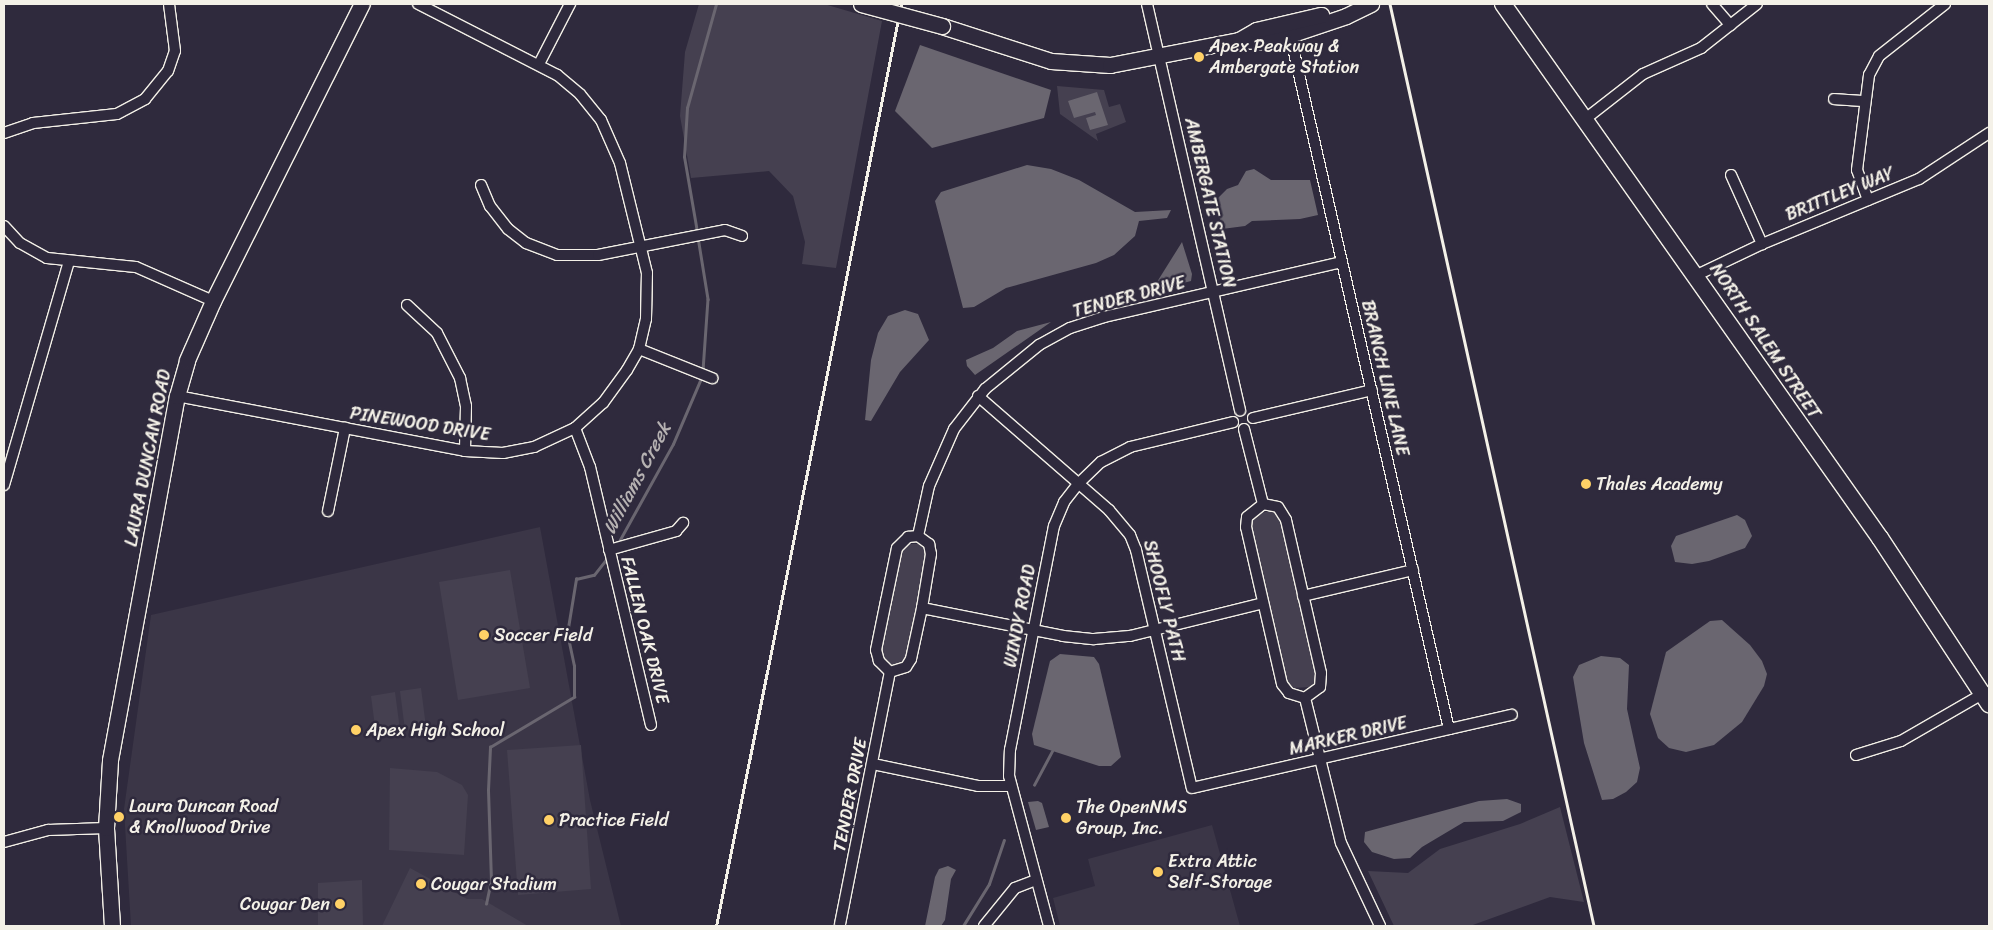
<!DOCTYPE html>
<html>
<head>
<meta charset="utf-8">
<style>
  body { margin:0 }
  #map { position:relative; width:1993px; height:930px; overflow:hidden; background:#2f2a3d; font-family:Sriracha,sans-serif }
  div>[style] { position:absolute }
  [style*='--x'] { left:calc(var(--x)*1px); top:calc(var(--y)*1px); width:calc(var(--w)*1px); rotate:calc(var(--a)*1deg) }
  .built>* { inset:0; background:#3b3647 }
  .green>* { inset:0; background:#454050 }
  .water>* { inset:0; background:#6a6670 }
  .stream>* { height:2.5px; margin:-1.25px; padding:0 1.25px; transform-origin:1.25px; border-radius:1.25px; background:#6a6670 }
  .roads { filter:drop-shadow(1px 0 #f4f1e8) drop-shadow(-1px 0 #f4f1e8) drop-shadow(0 1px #f4f1e8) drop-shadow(0 -1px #f4f1e8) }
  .street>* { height:10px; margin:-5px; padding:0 5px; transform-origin:5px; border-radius:5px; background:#2f2a3d }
  .secondary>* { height:15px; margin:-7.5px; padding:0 7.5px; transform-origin:7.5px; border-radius:7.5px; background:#2f2a3d }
  .primary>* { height:16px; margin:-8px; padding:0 8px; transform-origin:8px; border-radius:8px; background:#2f2a3d }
  .rail>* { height:2.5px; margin:-1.25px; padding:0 1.25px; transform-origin:1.25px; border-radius:1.25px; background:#f4f1e8 }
  .bridges { filter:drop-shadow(1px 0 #f4f1e8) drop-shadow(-1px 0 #f4f1e8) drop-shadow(0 1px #f4f1e8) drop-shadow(0 -1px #f4f1e8) }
  .secondary-bridge>* { height:15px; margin:-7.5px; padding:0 7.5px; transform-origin:7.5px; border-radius:7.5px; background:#2f2a3d }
  .dots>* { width:14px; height:14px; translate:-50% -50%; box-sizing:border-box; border:2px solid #2f2a3d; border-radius:50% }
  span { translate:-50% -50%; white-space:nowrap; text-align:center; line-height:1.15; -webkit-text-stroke:5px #2f2a3d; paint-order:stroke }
  .poi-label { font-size:18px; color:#f4f1e8 }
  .left { translate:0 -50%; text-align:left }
  .right { translate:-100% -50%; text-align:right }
  .street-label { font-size:18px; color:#f4f1e8 }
  .water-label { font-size:19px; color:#b6b2b2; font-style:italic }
  .frame { position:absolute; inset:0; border:5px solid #f4f1e8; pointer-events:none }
</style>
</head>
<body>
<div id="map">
  <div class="built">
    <i style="clip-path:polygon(540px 527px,590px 800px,621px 926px,131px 926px,124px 809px,151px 615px)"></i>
    <i style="clip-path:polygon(1212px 825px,1240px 926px,1060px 926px,1053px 898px,1095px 886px,1088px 859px)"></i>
  </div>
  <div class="green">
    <i style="clip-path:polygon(699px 4px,824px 4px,882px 21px,836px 268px,802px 264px,805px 242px,793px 196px,769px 171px,691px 178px,680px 116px,685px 52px)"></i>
    <i style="clip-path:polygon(1057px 86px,1104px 90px,1109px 107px,1120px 104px,1126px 122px,1096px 134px,1098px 141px,1060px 114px)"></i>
    <i style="clip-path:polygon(1265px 512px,1274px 512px,1283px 528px,1315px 669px,1316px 680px,1311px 687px,1291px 688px,1285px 675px,1251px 530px,1253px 517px)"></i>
    <i style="clip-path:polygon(909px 544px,919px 544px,927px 552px,906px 658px,893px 666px,884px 661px,880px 650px,900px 553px)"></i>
    <i style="clip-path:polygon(510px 570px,530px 688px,458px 700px,439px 582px)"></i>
    <i style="clip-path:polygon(421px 688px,426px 727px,405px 730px,400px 691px)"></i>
    <i style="clip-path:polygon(395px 692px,400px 730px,376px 734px,371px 696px)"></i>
    <i style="clip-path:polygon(581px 745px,591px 889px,518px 895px,507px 750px)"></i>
    <i style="clip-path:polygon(390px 768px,437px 772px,462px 785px,468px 795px,464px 855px,389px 850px)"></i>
    <i style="clip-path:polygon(1560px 807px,1584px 902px,1550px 897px,1470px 926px,1394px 926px,1368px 871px,1408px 873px,1440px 849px,1520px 824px)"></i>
    <i style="clip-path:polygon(410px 868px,467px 899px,482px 899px,528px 926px,382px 926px)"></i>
    <i style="clip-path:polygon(362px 880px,363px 926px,318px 926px,318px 883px)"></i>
  </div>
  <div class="water">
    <i style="clip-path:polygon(920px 45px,1051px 90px,1044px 118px,932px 148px,895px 111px)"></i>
    <i style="clip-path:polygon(1097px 92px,1108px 125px,1090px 130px,1086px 118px,1096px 115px,1095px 112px,1074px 118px,1068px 101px)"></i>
    <i style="clip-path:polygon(1027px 165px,1051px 169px,1079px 180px,1135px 212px,1171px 210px,1167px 218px,1139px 221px,1135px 236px,1114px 255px,1096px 263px,1006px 288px,974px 307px,963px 308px,935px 201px,941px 192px)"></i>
    <i style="clip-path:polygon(1254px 169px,1271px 180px,1310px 180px,1318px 215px,1300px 219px,1252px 221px,1245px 226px,1222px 229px,1216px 200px,1227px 189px,1238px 185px,1246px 171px)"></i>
    <i style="clip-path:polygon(1182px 242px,1192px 274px,1191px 281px,1144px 293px,1157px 282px)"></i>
    <i style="clip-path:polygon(905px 310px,918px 314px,929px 340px,900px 372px,871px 421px,865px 420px,871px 360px,878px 333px,888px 316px)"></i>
    <i style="clip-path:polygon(1051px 322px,975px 375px,967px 366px,966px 360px,993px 348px,1017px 331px)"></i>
    <i style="clip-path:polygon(1737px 515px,1745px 520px,1752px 536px,1745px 548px,1709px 561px,1692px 564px,1675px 562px,1671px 546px,1676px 536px)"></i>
    <i style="clip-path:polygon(1722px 620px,1750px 645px,1762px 661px,1767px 674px,1764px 686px,1742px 722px,1714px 745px,1686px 752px,1669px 748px,1658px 738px,1650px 714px,1666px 652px,1710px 621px)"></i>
    <i style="clip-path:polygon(1060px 654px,1094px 657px,1099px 664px,1121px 757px,1111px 766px,1099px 766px,1034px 745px,1032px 734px,1050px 661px)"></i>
    <i style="clip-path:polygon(1601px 656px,1620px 658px,1629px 665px,1627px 709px,1640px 768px,1637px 782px,1626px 792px,1613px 799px,1602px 800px,1584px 743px,1573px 677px,1579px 665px)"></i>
    <i style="clip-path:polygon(1507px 799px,1521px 804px,1521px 812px,1503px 821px,1464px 822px,1422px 847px,1410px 858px,1394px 859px,1372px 852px,1364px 842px,1365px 832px,1479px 801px)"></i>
    <i style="clip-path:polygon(1038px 801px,1042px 803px,1049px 827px,1036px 830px,1028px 802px)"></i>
    <i style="clip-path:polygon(948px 866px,956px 870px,951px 879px,945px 920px,941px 926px,925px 926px,935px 877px,939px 869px)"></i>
  </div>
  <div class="stream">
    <i style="--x:697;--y:232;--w:76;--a:-99.8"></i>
    <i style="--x:684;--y:157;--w:49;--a:-86.5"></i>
    <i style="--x:687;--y:108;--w:108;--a:-74.4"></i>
    <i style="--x:698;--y:237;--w:63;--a:80.8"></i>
    <i style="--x:708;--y:299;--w:72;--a:94"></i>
    <i style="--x:617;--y:545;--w:115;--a:-61"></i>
    <i style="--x:673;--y:444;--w:74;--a:-66.9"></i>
    <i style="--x:1034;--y:785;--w:38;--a:-62"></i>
    <i style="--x:486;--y:904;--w:24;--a:-78"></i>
    <i style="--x:491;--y:881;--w:91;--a:-91.9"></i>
    <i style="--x:488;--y:790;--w:43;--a:-87.3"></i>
    <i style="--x:490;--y:747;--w:98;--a:-30.8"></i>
    <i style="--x:574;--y:697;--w:31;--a:-90"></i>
    <i style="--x:574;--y:666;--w:33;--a:-102"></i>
    <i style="--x:567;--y:634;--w:56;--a:-80.7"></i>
    <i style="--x:576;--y:579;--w:18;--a:-13"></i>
    <i style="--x:594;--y:575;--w:23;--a:-52"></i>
    <i style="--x:963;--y:926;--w:49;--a:-58.2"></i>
    <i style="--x:989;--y:884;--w:46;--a:-71.2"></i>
  </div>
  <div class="roads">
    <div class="street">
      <i style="--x:1147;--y:4;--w:417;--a:77.1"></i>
      <i style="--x:1712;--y:4;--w:28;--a:49"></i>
      <i style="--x:1290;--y:35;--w:712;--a:77.1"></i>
      <i style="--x:539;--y:64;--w:68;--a:-62.7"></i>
      <i style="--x:1834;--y:99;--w:31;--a:4"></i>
      <i style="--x:1584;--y:120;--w:75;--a:-37.9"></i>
      <i style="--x:1643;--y:74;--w:64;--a:-24.1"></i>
      <i style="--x:1701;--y:48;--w:71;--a:-38.2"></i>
      <i style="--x:4;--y:133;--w:31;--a:-19"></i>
      <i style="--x:33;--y:123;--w:84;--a:-6.1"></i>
      <i style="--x:117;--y:114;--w:32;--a:-28"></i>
      <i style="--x:145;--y:99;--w:36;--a:-51"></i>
      <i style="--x:168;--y:71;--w:21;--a:-71"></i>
      <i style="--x:175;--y:51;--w:47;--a:-97.3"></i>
      <i style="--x:1731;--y:175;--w:76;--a:65.8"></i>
      <i style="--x:481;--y:185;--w:23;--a:67"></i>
      <i style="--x:490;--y:206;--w:29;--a:52"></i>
      <i style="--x:508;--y:229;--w:23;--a:38"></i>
      <i style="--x:526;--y:243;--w:33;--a:21"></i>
      <i style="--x:557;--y:255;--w:41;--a:0"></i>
      <i style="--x:598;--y:255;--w:129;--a:-11.1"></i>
      <i style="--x:725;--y:230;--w:18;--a:19"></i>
      <i style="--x:1868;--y:200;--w:32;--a:-110"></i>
      <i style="--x:1857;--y:170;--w:96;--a:-82.8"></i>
      <i style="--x:1869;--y:75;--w:21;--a:-62"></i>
      <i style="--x:1879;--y:56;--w:84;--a:-38.2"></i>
      <i style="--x:4;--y:226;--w:23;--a:47"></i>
      <i style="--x:20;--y:243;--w:31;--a:29"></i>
      <i style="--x:47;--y:258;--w:89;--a:5.8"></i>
      <i style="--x:136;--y:267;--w:84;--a:23.8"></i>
      <i style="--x:1697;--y:275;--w:72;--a:-25.5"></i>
      <i style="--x:1762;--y:244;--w:170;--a:-22.5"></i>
      <i style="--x:1919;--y:179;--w:84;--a:-33.3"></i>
      <i style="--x:407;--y:305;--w:41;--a:43"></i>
      <i style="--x:437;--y:333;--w:51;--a:62.9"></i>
      <i style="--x:460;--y:378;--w:29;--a:78"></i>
      <i style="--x:466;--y:406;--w:45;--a:91.3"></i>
      <i style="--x:639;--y:349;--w:79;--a:21.7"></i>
      <i style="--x:177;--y:396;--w:293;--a:10.8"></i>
      <i style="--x:465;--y:451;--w:38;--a:3"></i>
      <i style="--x:503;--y:453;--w:32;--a:-11"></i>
      <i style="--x:534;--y:447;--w:45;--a:-24.9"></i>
      <i style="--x:575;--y:428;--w:38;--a:-42"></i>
      <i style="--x:603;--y:403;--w:41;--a:-54"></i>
      <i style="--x:627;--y:370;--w:24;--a:-60"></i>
      <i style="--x:639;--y:349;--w:31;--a:-77"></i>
      <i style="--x:646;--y:319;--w:46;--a:-88.8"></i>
      <i style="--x:647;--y:273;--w:113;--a:-103.8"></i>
      <i style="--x:620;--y:163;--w:47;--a:-113.8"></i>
      <i style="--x:601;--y:120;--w:33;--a:-129"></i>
      <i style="--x:580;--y:94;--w:30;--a:-140"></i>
      <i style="--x:557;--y:75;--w:156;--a:-152.9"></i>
      <i style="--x:978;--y:396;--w:174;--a:41"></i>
      <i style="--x:1109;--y:510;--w:33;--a:50"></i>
      <i style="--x:1130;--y:535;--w:16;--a:68"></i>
      <i style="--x:1136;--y:550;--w:244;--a:76.8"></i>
      <i style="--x:1192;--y:788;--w:328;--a:-12.9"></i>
      <i style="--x:1253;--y:418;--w:122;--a:-13.2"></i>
      <i style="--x:575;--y:428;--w:42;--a:69"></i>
      <i style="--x:590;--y:467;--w:265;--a:76.7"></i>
      <i style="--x:1244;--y:429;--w:77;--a:75.8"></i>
      <i style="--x:4;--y:485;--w:233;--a:-73.8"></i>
      <i style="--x:1263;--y:504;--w:15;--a:11"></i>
      <i style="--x:1278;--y:507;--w:15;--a:58"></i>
      <i style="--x:1286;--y:520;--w:157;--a:77.1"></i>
      <i style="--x:1321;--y:673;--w:14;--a:94"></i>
      <i style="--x:1320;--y:687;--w:19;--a:144"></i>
      <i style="--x:1305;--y:698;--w:17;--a:-163"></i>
      <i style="--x:1289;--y:693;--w:11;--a:-128"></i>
      <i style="--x:1282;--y:684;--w:161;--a:-102.9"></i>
      <i style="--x:1246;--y:527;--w:10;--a:-84"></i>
      <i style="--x:1247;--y:517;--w:21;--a:-39"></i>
      <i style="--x:328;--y:511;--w:85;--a:-78.4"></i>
      <i style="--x:918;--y:536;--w:51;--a:-77.6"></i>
      <i style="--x:929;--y:486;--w:62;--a:-66.3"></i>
      <i style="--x:954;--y:429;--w:51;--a:-52.2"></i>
      <i style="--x:985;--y:389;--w:70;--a:-39.2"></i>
      <i style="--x:1039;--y:345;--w:35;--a:-29"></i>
      <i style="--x:1070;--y:328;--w:36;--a:-18"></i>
      <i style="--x:1104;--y:317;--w:244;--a:-13"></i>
      <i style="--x:918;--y:536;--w:14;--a:36"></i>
      <i style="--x:929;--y:544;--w:10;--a:79"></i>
      <i style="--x:931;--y:554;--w:55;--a:99.5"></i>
      <i style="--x:922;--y:608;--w:52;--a:102.2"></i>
      <i style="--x:911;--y:659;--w:9;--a:122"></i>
      <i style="--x:906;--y:667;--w:17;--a:163"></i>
      <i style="--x:890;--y:672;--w:16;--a:-135"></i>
      <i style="--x:879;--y:661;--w:11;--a:-105"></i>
      <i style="--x:876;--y:650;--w:50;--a:-78.5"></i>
      <i style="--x:886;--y:601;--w:54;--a:-78.3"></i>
      <i style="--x:897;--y:548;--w:16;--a:-45"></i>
      <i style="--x:908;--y:537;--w:10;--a:-6"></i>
      <i style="--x:609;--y:550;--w:70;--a:-15.8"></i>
      <i style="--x:676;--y:531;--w:11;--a:-49"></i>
      <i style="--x:1303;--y:596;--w:113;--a:-13.3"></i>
      <i style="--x:922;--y:608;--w:144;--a:11.2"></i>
      <i style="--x:1063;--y:636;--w:31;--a:6"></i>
      <i style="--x:1094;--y:639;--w:36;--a:-5"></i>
      <i style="--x:1130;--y:636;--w:137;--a:-13.9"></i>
      <i style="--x:1305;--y:698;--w:149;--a:76.1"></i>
      <i style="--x:1341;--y:843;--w:92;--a:64.8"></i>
      <i style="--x:1856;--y:755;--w:47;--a:-17.3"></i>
      <i style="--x:1901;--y:741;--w:98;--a:-30"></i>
      <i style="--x:873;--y:764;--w:107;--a:11.8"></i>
      <i style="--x:978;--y:786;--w:32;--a:0"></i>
      <i style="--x:4;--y:842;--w:46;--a:-15.3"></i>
      <i style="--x:48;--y:830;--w:58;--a:-2"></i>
      <i style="--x:840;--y:924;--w:257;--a:-78.8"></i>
      <i style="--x:984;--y:926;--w:49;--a:-50.8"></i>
      <i style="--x:1015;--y:888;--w:22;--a:-21"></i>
      <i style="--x:1049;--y:926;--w:155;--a:-104.9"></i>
      <i style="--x:1009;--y:776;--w:26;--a:-88"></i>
      <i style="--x:1010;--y:750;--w:228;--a:-78.9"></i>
      <i style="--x:1054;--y:526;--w:26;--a:-67"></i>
      <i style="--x:1064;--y:502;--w:23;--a:-52"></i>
      <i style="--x:1078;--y:484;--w:32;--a:-44"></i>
      <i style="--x:1101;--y:462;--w:33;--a:-27"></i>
      <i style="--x:1130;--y:447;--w:106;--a:-13.6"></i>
    </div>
    <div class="secondary">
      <i style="--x:942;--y:26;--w:114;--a:17.8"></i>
      <i style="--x:1051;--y:61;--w:59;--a:3.9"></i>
      <i style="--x:1110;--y:65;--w:131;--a:-11"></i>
      <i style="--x:1239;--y:40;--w:22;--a:3"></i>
      <i style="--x:1261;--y:41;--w:30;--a:-12"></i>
      <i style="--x:1290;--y:35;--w:59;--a:-18.7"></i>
      <i style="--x:1346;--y:16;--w:28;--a:-26"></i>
      <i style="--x:1239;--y:40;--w:20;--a:-30"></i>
      <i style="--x:1256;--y:30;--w:67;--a:-13"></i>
      <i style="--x:112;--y:926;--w:98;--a:-93.5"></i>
      <i style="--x:106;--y:828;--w:68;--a:-86.6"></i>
      <i style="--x:110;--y:760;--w:370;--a:-79.6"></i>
      <i style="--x:177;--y:396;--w:37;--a:-74"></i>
      <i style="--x:187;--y:360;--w:64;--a:-66.2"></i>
      <i style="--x:213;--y:301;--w:332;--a:-63.4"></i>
    </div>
    <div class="primary">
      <i style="--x:1503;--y:4;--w:654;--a:54.78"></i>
      <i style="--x:1880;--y:538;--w:199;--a:56.7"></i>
    </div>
  </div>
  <div class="rail">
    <i style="--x:1390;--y:4;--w:944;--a:77.52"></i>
    <i style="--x:716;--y:926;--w:940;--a:-78.65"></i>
  </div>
  <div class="bridges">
    <div class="secondary-bridge">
      <i style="--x:861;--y:4;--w:84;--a:15.2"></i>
    </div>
  </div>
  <div class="dots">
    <i style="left:1199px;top:57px;background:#ffd166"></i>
    <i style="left:1586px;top:484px;background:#ffd166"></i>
    <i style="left:484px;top:635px;background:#ffd166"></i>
    <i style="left:356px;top:730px;background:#ffd166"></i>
    <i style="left:119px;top:817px;background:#ffd166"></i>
    <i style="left:1066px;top:818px;background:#ffd166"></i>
    <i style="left:549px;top:820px;background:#ffd166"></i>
    <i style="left:1158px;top:872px;background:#ffd166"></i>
    <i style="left:421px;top:884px;background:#ffd166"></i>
    <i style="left:340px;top:904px;background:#ffd166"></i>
  </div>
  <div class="poi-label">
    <span class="left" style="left:1209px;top:57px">Apex Peakway &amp;<br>Ambergate Station</span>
    <span class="left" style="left:1596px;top:484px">Thales Academy</span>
    <span class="left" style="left:494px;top:635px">Soccer Field</span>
    <span class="left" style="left:366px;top:730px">Apex High School</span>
    <span class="left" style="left:129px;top:817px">Laura Duncan Road<br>&amp; Knollwood Drive</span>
    <span class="left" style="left:1076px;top:818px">The OpenNMS<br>Group, Inc.</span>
    <span class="left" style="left:559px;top:820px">Practice Field</span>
    <span class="left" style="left:1168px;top:872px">Extra Attic<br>Self-Storage</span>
    <span class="left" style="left:431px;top:884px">Cougar Stadium</span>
    <span class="right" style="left:330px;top:904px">Cougar Den</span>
  </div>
  <div class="street-label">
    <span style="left:1840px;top:194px;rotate:-22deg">BRITTLEY WAY</span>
    <span style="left:1210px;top:203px;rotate:77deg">AMBERGATE STATION</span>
    <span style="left:1129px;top:297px;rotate:-15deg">TENDER DRIVE</span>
    <span style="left:1765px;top:341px;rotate:56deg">NORTH SALEM STREET</span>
    <span style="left:1385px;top:378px;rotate:77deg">BRANCH LINE LANE</span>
    <span style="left:420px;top:424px;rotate:9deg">PINEWOOD DRIVE</span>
    <span style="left:148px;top:458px;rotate:-79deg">LAURA DUNCAN ROAD</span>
    <span style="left:1164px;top:601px;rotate:76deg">SHOOFLY PATH</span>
    <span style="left:1020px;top:616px;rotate:-79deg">WINDY ROAD</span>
    <span style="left:645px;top:630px;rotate:76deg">FALLEN OAK DRIVE</span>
    <span style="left:1348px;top:736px;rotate:-13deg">MARKER DRIVE</span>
    <span style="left:850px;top:795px;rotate:-79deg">TENDER DRIVE</span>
  </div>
  <div class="water-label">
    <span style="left:637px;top:478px;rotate:-62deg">Williams Creek</span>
  </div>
  <div class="frame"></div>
</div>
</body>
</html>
